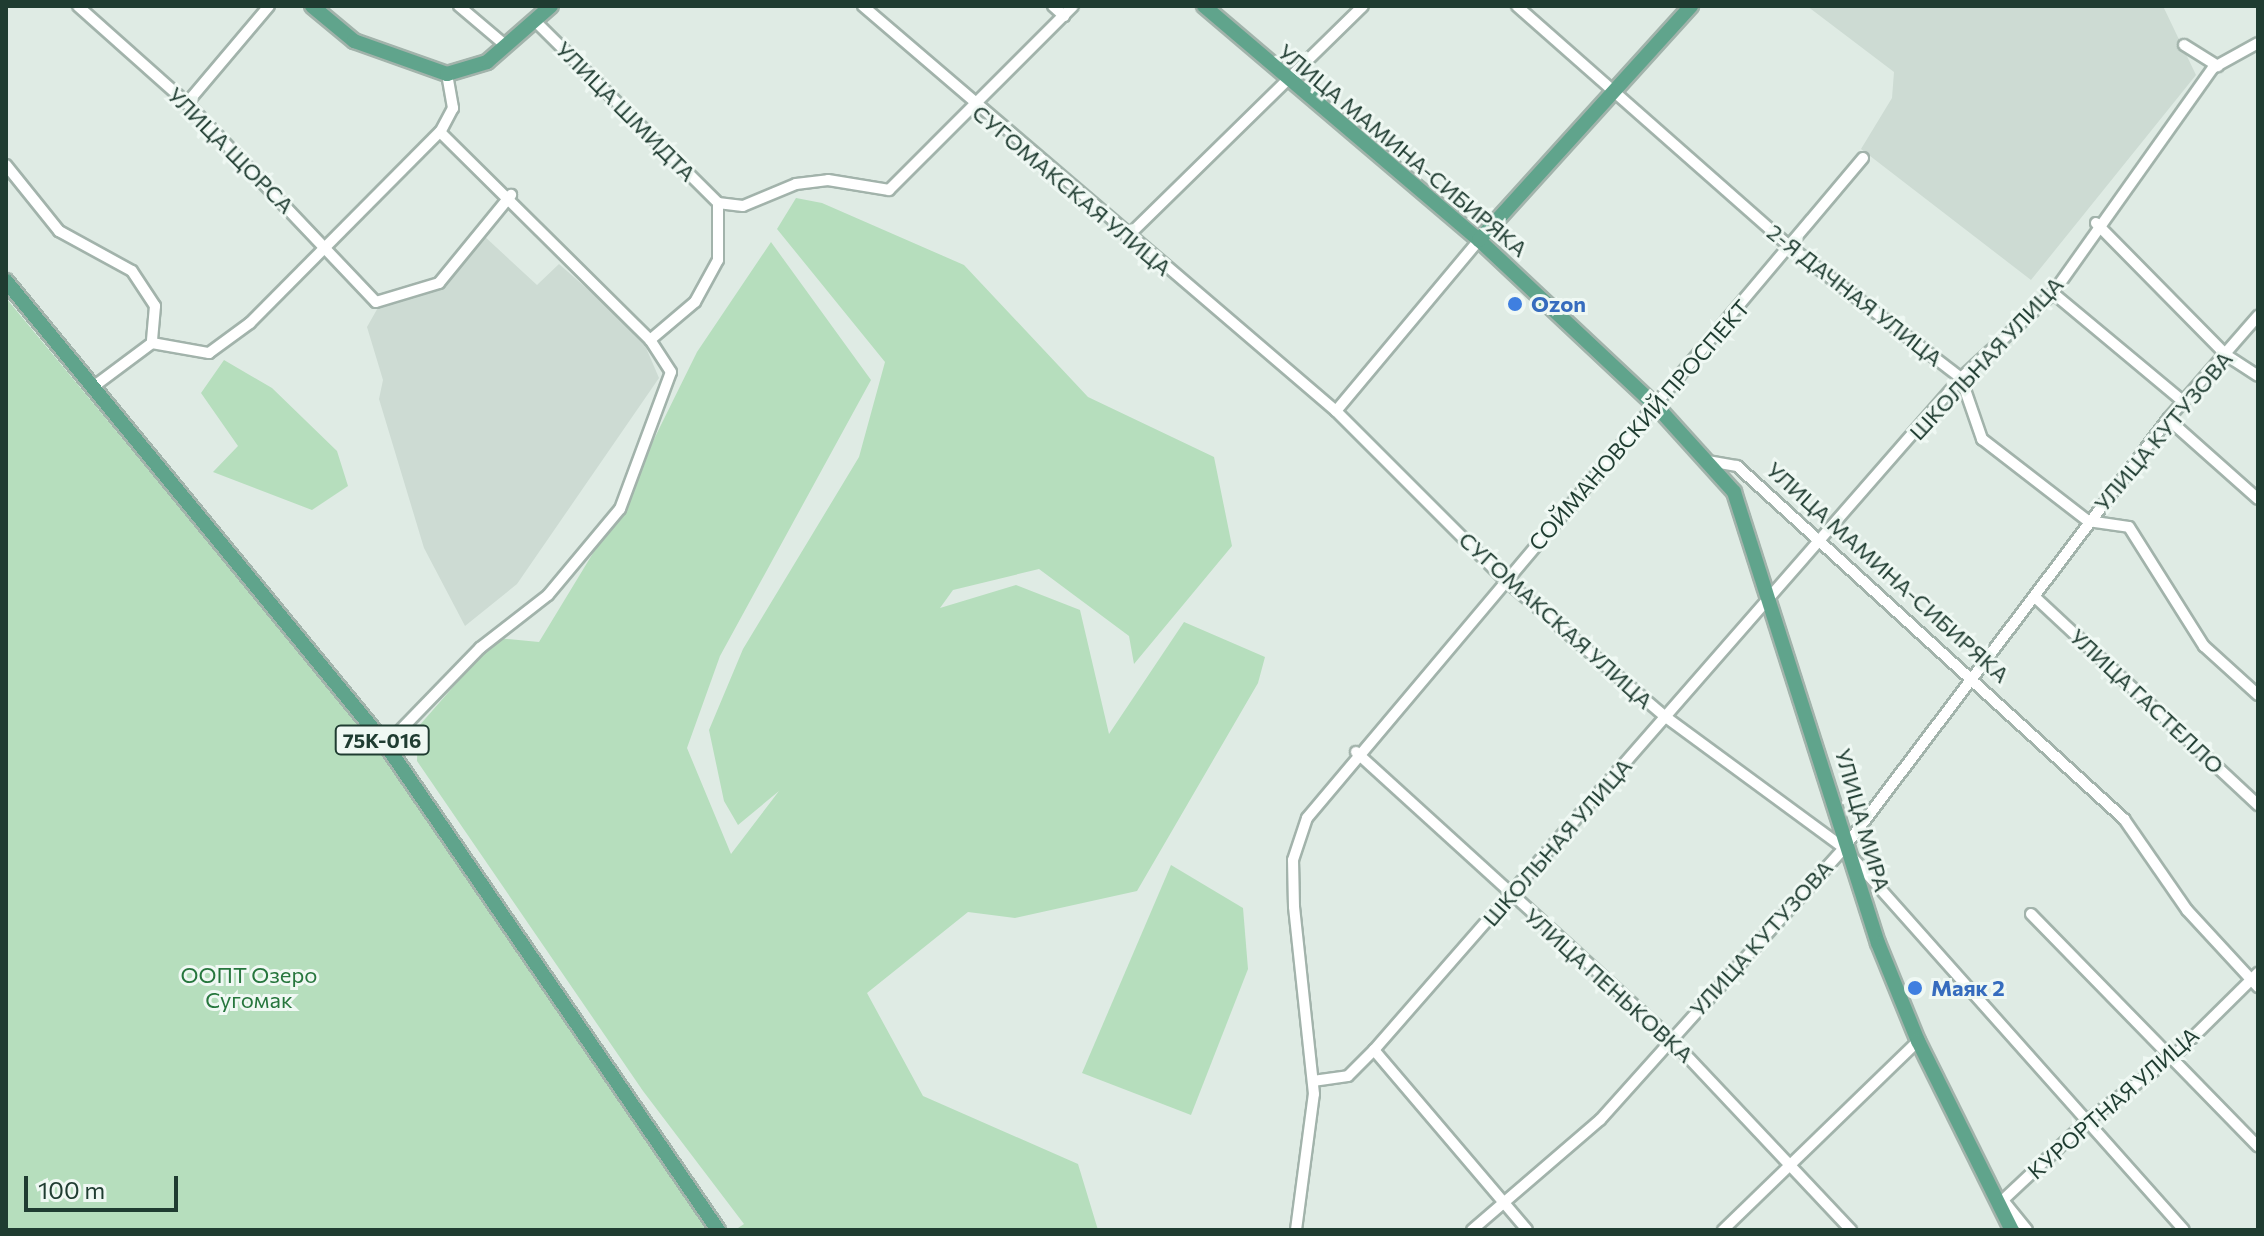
<!DOCTYPE html>
<html>
<head>
<meta charset="utf-8">
<style>
  body { margin:0 }
  #map { position:relative; width:2264px; height:1236px; overflow:hidden; background:#dfebe4; font-family:Commissioner,sans-serif }
  div>[style] { position:absolute }
  [style*='--x'] { left:calc(var(--x)*1px); top:calc(var(--y)*1px); width:calc(var(--w)*1px); rotate:calc(var(--a)*1deg) }
  .built>* { inset:0; background:#cddbd3 }
  .green>* { inset:0; background:#b6debd }
  .roads { filter:drop-shadow(2px 0 #a2b3ab) drop-shadow(-2px 0 #a2b3ab) drop-shadow(0 2px #a2b3ab) drop-shadow(0 -2px #a2b3ab) }
  .minor>* { height:10px; margin:-5px; padding:0 5px; transform-origin:5px; border-radius:5px; background:#fff }
  .major>* { height:14px; margin:-7px; padding:0 7px; transform-origin:7px; border-radius:7px; background:#60a48c }
  .dots>* { width:22px; height:22px; translate:-50% -50%; box-sizing:border-box; border:4px solid #eff8f3; border-radius:50% }
  span { translate:-50% -50%; white-space:nowrap; text-align:center; line-height:1.15; -webkit-text-stroke:6px #eff8f3; paint-order:stroke }
  .shield-label span { padding:2px 6px; background:#eff8f3; border:2px solid; border-radius:6px; -webkit-text-stroke-width:0 }
  .shield-label { font-size:20px; color:#1f3c31; font-weight:700 }
  .street-label { font-size:22px; color:#1f3c31 }
  .shop-label { font-size:22px; color:#366cbe; font-weight:700 }
  .left { translate:0 -50%; text-align:left }
  .park-label { font-size:22px; color:#26763d }
  .frame { position:absolute; inset:0; border:8px solid #1f3c31; pointer-events:none }
  .scale { position:absolute; left:24px; top:1176px; width:154px; height:36px; box-sizing:border-box; border:4px solid #1f3c31; border-top:0; padding-left:10px; font-size:24px; line-height:28px; white-space:nowrap; color:#1f3c31; -webkit-text-stroke:6px #eff8f3; paint-order:stroke }
</style>
</head>
<body>
<div id="map">
  <div class="built">
    <i style="clip-path:polygon(1807px 6px,2163px 6px,2196px 75px,2031px 280px,1861px 149px,1892px 98px,1894px 72px)"></i>
    <i style="clip-path:polygon(483px 235px,537px 285px,559px 264px,641px 336px,659px 378px,517px 584px,465px 626px,424px 548px,379px 399px,383px 380px,367px 327px,380px 304px,437px 287px)"></i>
  </div>
  <div class="green">
    <i style="clip-path:polygon(796px 198px,822px 203px,964px 265px,1088px 397px,1214px 457px,1232px 546px,1134px 664px,1129px 636px,1039px 569px,953px 590px,940px 608px,1016px 585px,1080px 610px,1109px 734px,1184px 622px,1265px 657px,1258px 683px,1137px 891px,1015px 918px,968px 912px,867px 993px,923px 1096px,1078px 1164px,1098px 1230px,735px 1230px,744px 1224px,643px 1091px,417px 761px,418px 727px,496px 638px,539px 642px,618px 512px,697px 352px,771px 242px,871px 380px,720px 656px,687px 748px,731px 854px,779px 791px,738px 825px,724px 801px,709px 730px,743px 649px,859px 457px,885px 362px,777px 229px)"></i>
    <i style="clip-path:polygon(6px 298px,381px 750px,709px 1230px,6px 1230px)"></i>
    <i style="clip-path:polygon(224px 360px,272px 388px,337px 451px,348px 486px,312px 510px,213px 472px,238px 446px,201px 393px)"></i>
    <i style="clip-path:polygon(1171px 865px,1243px 908px,1248px 969px,1191px 1115px,1082px 1073px)"></i>
  </div>
  <div class="roads">
    <div class="minor">
      <i style="--x:78;--y:6;--w:146;--a:41.7"></i>
      <i style="--x:187;--y:103;--w:274;--a:46.5"></i>
      <i style="--x:376;--y:302;--w:66;--a:-16.8"></i>
      <i style="--x:439;--y:283;--w:114;--a:-50.7"></i>
      <i style="--x:459;--y:6;--w:60;--a:40.3"></i>
      <i style="--x:863;--y:6;--w:623;--a:40.57"></i>
      <i style="--x:1336;--y:411;--w:238;--a:45"></i>
      <i style="--x:1504;--y:579;--w:214;--a:40.5"></i>
      <i style="--x:1667;--y:718;--w:220;--a:36.3"></i>
      <i style="--x:1844;--y:848;--w:511;--a:48.33"></i>
      <i style="--x:1053;--y:6;--w:15;--a:42"></i>
      <i style="--x:1517;--y:6;--w:368;--a:41.4"></i>
      <i style="--x:1793;--y:249;--w:212;--a:37.5"></i>
      <i style="--x:1961;--y:378;--w:65;--a:71"></i>
      <i style="--x:1982;--y:439;--w:134;--a:37.7"></i>
      <i style="--x:2088;--y:521;--w:41;--a:8.3"></i>
      <i style="--x:2129;--y:527;--w:141;--a:57.8"></i>
      <i style="--x:2204;--y:646;--w:73;--a:42.2"></i>
      <i style="--x:534;--y:20;--w:260;--a:44.8"></i>
      <i style="--x:2184;--y:45;--w:40;--a:32"></i>
      <i style="--x:447;--y:74;--w:35;--a:80"></i>
      <i style="--x:453;--y:108;--w:27;--a:118"></i>
      <i style="--x:440;--y:132;--w:296;--a:44.7"></i>
      <i style="--x:187;--y:103;--w:127;--a:-49.8"></i>
      <i style="--x:6;--y:165;--w:85;--a:51.2"></i>
      <i style="--x:59;--y:231;--w:83;--a:28.7"></i>
      <i style="--x:132;--y:271;--w:42;--a:56.7"></i>
      <i style="--x:155;--y:306;--w:37;--a:95"></i>
      <i style="--x:2096;--y:223;--w:185;--a:45.4"></i>
      <i style="--x:2226;--y:355;--w:38;--a:33"></i>
      <i style="--x:1127;--y:237;--w:330;--a:-44.4"></i>
      <i style="--x:2053;--y:293;--w:170;--a:39.8"></i>
      <i style="--x:93;--y:387;--w:74;--a:-36.7"></i>
      <i style="--x:152;--y:343;--w:58;--a:10"></i>
      <i style="--x:209;--y:353;--w:51;--a:-36.2"></i>
      <i style="--x:250;--y:323;--w:269;--a:-45.2"></i>
      <i style="--x:1336;--y:411;--w:223;--a:-50.1"></i>
      <i style="--x:2168;--y:419;--w:120;--a:41.6"></i>
      <i style="--x:1708;--y:461;--w:29;--a:10"></i>
      <i style="--x:1737;--y:466;--w:524;--a:42.37"></i>
      <i style="--x:2124;--y:819;--w:111;--a:55.3"></i>
      <i style="--x:2187;--y:910;--w:105;--a:47.3"></i>
      <i style="--x:2036;--y:598;--w:304;--a:43"></i>
      <i style="--x:386;--y:745;--w:135;--a:-45.9"></i>
      <i style="--x:480;--y:648;--w:86;--a:-37.9"></i>
      <i style="--x:548;--y:595;--w:112;--a:-50.1"></i>
      <i style="--x:620;--y:509;--w:146;--a:-69.6"></i>
      <i style="--x:671;--y:372;--w:38;--a:-123"></i>
      <i style="--x:650;--y:340;--w:59;--a:-40.2"></i>
      <i style="--x:695;--y:302;--w:48;--a:-61.3"></i>
      <i style="--x:718;--y:260;--w:57;--a:-90"></i>
      <i style="--x:718;--y:203;--w:25;--a:7"></i>
      <i style="--x:743;--y:206;--w:57;--a:-22.5"></i>
      <i style="--x:796;--y:184;--w:32;--a:-7"></i>
      <i style="--x:828;--y:180;--w:62;--a:9.3"></i>
      <i style="--x:889;--y:190;--w:260;--a:-45"></i>
      <i style="--x:1356;--y:752;--w:425;--a:42.3"></i>
      <i style="--x:1670;--y:1038;--w:264;--a:46.7"></i>
      <i style="--x:2031;--y:914;--w:325;--a:45.7"></i>
      <i style="--x:1374;--y:1050;--w:236;--a:49.6"></i>
      <i style="--x:1313;--y:1081;--w:35;--a:-8"></i>
      <i style="--x:1348;--y:1076;--w:37;--a:-45"></i>
      <i style="--x:1374;--y:1050;--w:892;--a:-48.86"></i>
      <i style="--x:1961;--y:378;--w:125;--a:-42.7"></i>
      <i style="--x:2053;--y:293;--w:276;--a:-54.6"></i>
      <i style="--x:2213;--y:68;--w:51;--a:-29.1"></i>
      <i style="--x:1296;--y:1230;--w:137;--a:-82.5"></i>
      <i style="--x:1314;--y:1094;--w:188;--a:-96.1"></i>
      <i style="--x:1294;--y:907;--w:47;--a:-91.2"></i>
      <i style="--x:1293;--y:860;--w:44;--a:-71.6"></i>
      <i style="--x:1307;--y:818;--w:863;--a:-49.89"></i>
      <i style="--x:1472;--y:1230;--w:169;--a:-40.7"></i>
      <i style="--x:1600;--y:1120;--w:365;--a:-48.1"></i>
      <i style="--x:1844;--y:848;--w:538;--a:-52.94"></i>
      <i style="--x:2168;--y:419;--w:137;--a:-48.9"></i>
      <i style="--x:1723;--y:1230;--w:272;--a:-44.1"></i>
      <i style="--x:2027;--y:1230;--w:38;--a:-129"></i>
      <i style="--x:2003;--y:1200;--w:115;--a:-43.2"></i>
      <i style="--x:2087;--y:1121;--w:110;--a:-36.9"></i>
      <i style="--x:2175;--y:1055;--w:117;--a:-44.7"></i>
    </div>
    <div class="major">
      <i style="--x:312;--y:6;--w:55;--a:39.8"></i>
      <i style="--x:354;--y:41;--w:99;--a:19.5"></i>
      <i style="--x:447;--y:74;--w:42;--a:-16.7"></i>
      <i style="--x:487;--y:62;--w:85;--a:-41.2"></i>
      <i style="--x:1204;--y:6;--w:361;--a:40.4"></i>
      <i style="--x:1479;--y:240;--w:247;--a:43.2"></i>
      <i style="--x:1659;--y:409;--w:112;--a:47.9"></i>
      <i style="--x:1734;--y:492;--w:473;--a:72.3"></i>
      <i style="--x:1878;--y:943;--w:106;--a:67.8"></i>
      <i style="--x:1918;--y:1041;--w:211;--a:63.6"></i>
      <i style="--x:1479;--y:240;--w:316;--a:-47.8"></i>
      <i style="--x:6;--y:281;--w:600;--a:50.68"></i>
      <i style="--x:386;--y:745;--w:588;--a:55.61"></i>
    </div>
  </div>
  <div class="dots">
    <i style="left:1515px;top:304px;background:#3f7fe0"></i>
    <i style="left:1915px;top:988px;background:#3f7fe0"></i>
  </div>
  <div class="shield-label">
    <span style="left:382px;top:740px">75К-016</span>
  </div>
  <div class="street-label">
    <span style="left:626px;top:111px;rotate:45deg">УЛИЦА ШМИДТА</span>
    <span style="left:231px;top:150px;rotate:45deg">УЛИЦА ЩОРСА</span>
    <span style="left:1403px;top:150px;rotate:40deg">УЛИЦА МАМИНА-СИБИРЯКА</span>
    <span style="left:1072px;top:190px;rotate:40deg">СУГОМАКСКАЯ УЛИЦА</span>
    <span style="left:1855px;top:295px;rotate:38deg">2-Я ДАЧНАЯ УЛИЦА</span>
    <span style="left:1986px;top:358px;rotate:-47deg">ШКОЛЬНАЯ УЛИЦА</span>
    <span style="left:1639px;top:425px;rotate:-49deg">СОЙМАНОВСКИЙ ПРОСПЕКТ</span>
    <span style="left:2163px;top:431px;rotate:-50deg">УЛИЦА КУТУЗОВА</span>
    <span style="left:1888px;top:572px;rotate:42deg">УЛИЦА МАМИНА-СИБИРЯКА</span>
    <span style="left:1556px;top:620px;rotate:42deg">СУГОМАКСКАЯ УЛИЦА</span>
    <span style="left:2147px;top:701px;rotate:43deg">УЛИЦА ГАСТЕЛЛО</span>
    <span style="left:1863px;top:820px;rotate:74deg">УЛИЦА МИРА</span>
    <span style="left:1557px;top:842px;rotate:-49deg">ШКОЛЬНАЯ УЛИЦА</span>
    <span style="left:1761px;top:938px;rotate:-48deg">УЛИЦА КУТУЗОВА</span>
    <span style="left:1609px;top:985px;rotate:42deg">УЛИЦА ПЕНЬКОВКА</span>
    <span style="left:2113px;top:1103px;rotate:-41deg">КУРОРТНАЯ УЛИЦА</span>
  </div>
  <div class="shop-label">
    <span class="left" style="left:1531px;top:304px">Ozon</span>
    <span class="left" style="left:1931px;top:988px">Маяк 2</span>
  </div>
  <div class="park-label">
    <span style="left:249px;top:987px">ООПТ Озеро<br>Сугомак</span>
  </div>
  <div class="frame"></div>
  <div class="scale">100 m</div>
</div>
</body>
</html>
